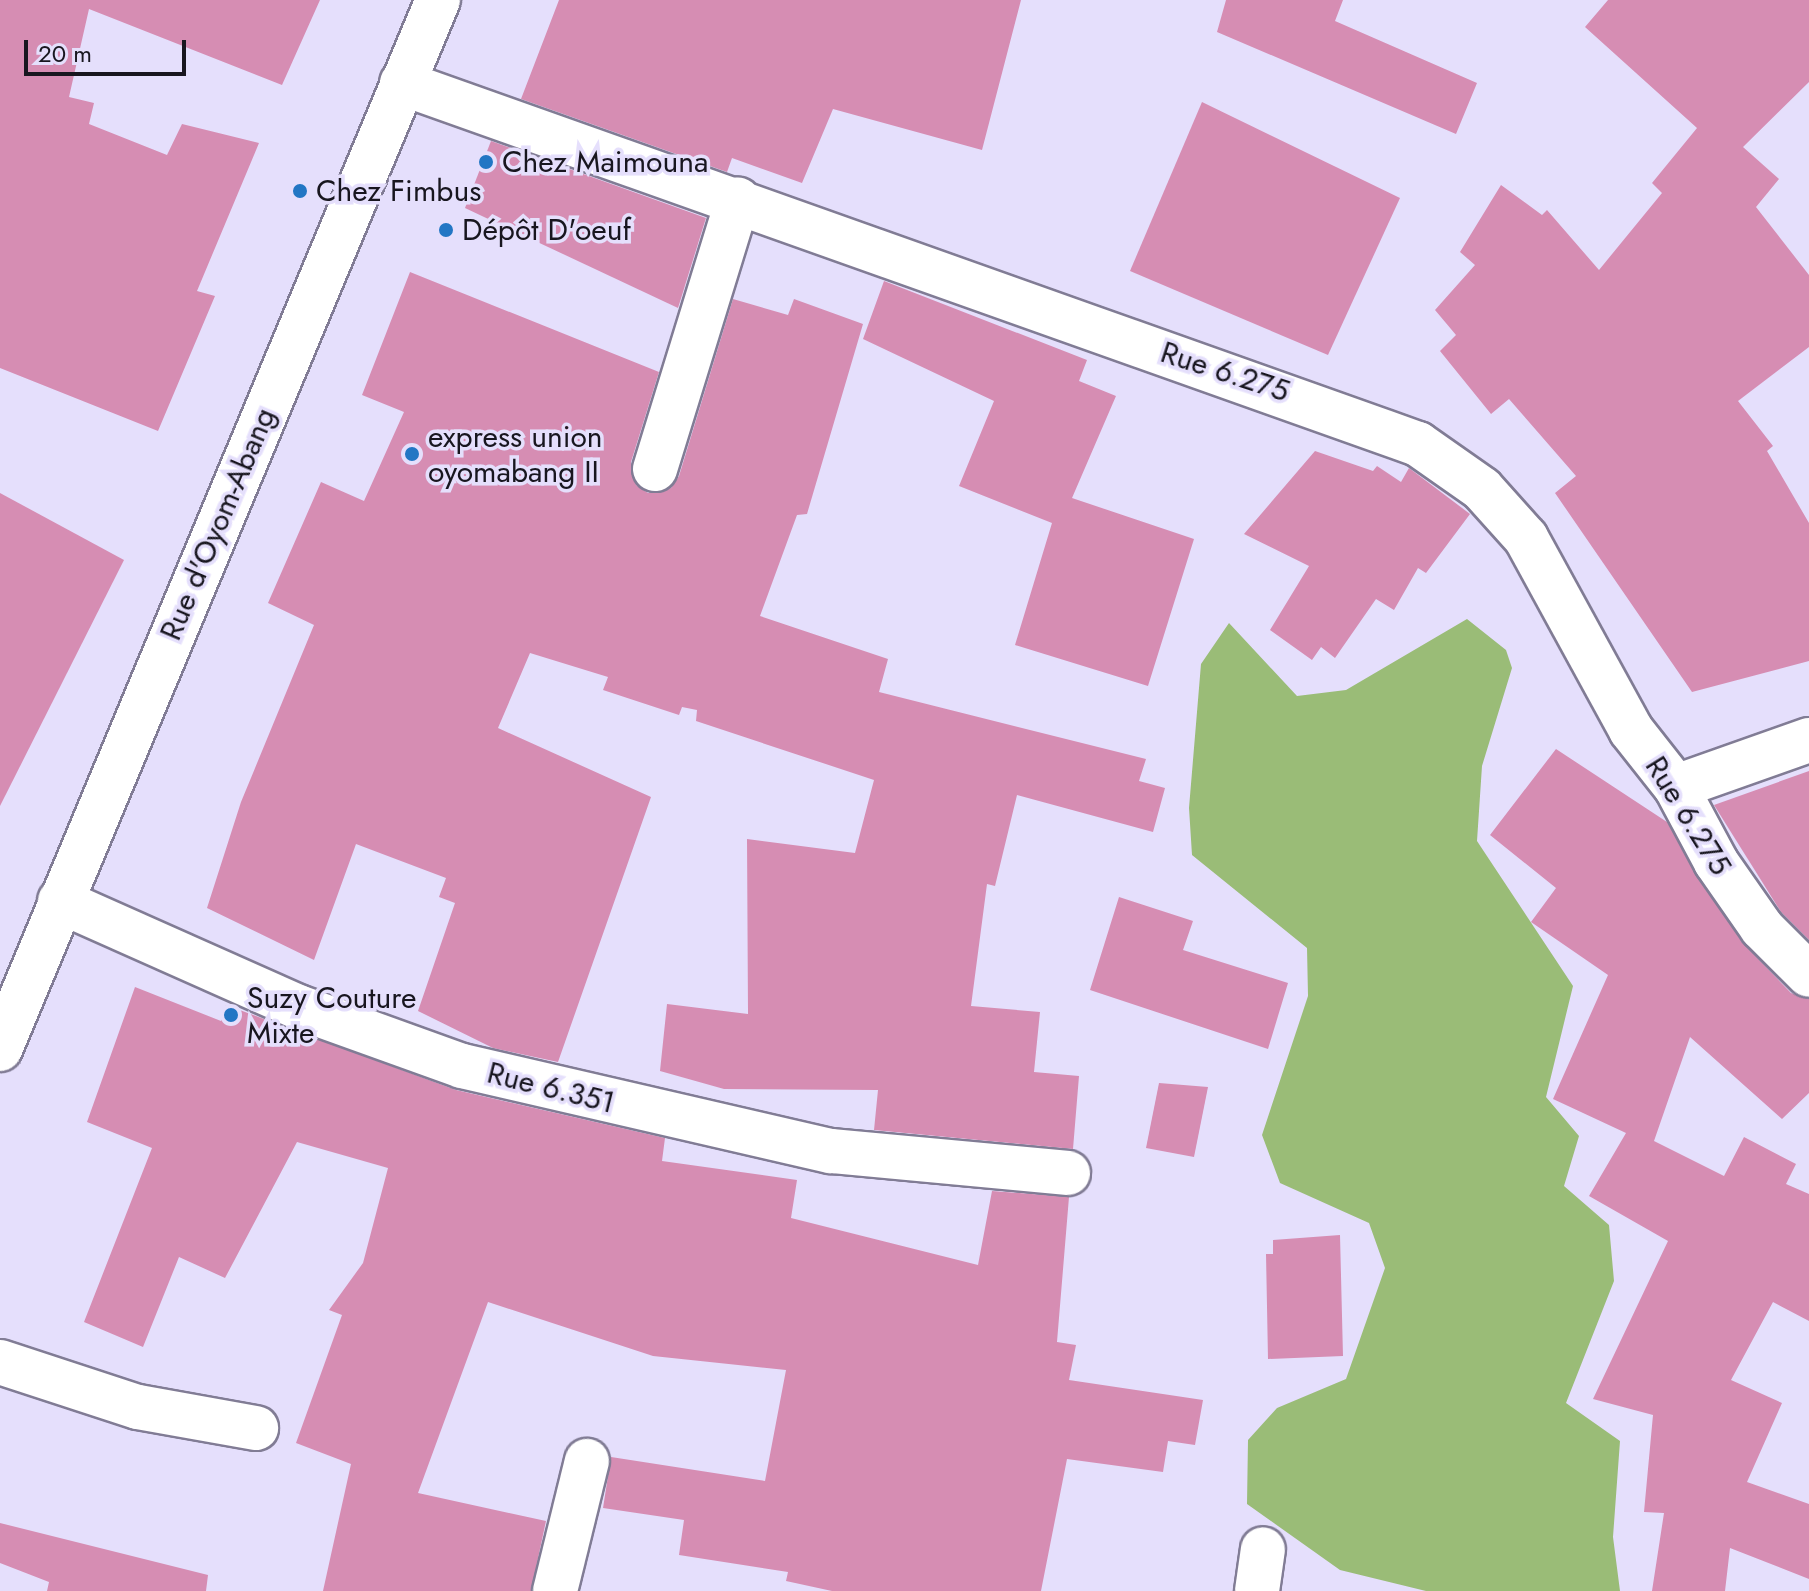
<!DOCTYPE html>
<html>
<head>
<meta charset="utf-8">
<style>
  body { margin:0 }
  #map { position:relative; width:1809px; height:1591px; overflow:hidden; background:#e5dffc; font-family:Jost,sans-serif }
  div>[style] { position:absolute }
  [style*='--x'] { left:calc(var(--x)*1px); top:calc(var(--y)*1px); width:calc(var(--w)*1px); rotate:calc(var(--a)*1deg) }
  .forest>* { inset:0; background:#9abc77 }
  .building>* { inset:0; background:#d68db3 }
  .roads { filter:drop-shadow(2px 0 #817c95) drop-shadow(-2px 0 #817c95) drop-shadow(0 2px #817c95) drop-shadow(0 -2px #817c95) }
  .minor>* { height:44px; margin:-22px; padding:0 22px; transform-origin:22px; border-radius:22px; background:#fff }
  .secondary>* { height:44px; margin:-22px; padding:0 22px; transform-origin:22px; border-radius:22px; background:#fff }
  .dots>* { width:22px; height:22px; translate:-50% -50%; box-sizing:border-box; border:4px solid #e5dffc; border-radius:50% }
  span { translate:-50% -50%; white-space:nowrap; text-align:center; line-height:1.15; -webkit-text-stroke:7px #e5dffc; paint-order:stroke }
  .poi-label { font-size:30px; color:#18161f }
  .left { translate:0 -50%; text-align:left }
  .street-label { font-size:30px; color:#18161f }
  .scale { position:absolute; left:24px; top:40px; width:162px; height:36px; box-sizing:border-box; border:4px solid #18161f; border-top:0; padding-left:10px; font-size:24px; line-height:28px; white-space:nowrap; color:#18161f; -webkit-text-stroke:6px #e5dffc; paint-order:stroke }
</style>
</head>
<body>
<div id="map">
  <div class="forest">
    <i style="clip-path:polygon(1467px 619px,1506px 650px,1512px 668px,1482px 766px,1477px 841px,1573px 986px,1546px 1097px,1579px 1136px,1564px 1186px,1609px 1225px,1614px 1281px,1566px 1403px,1620px 1441px,1613px 1537px,1620px 1591px,1426px 1591px,1340px 1570px,1247px 1504px,1248px 1440px,1277px 1408px,1346px 1379px,1385px 1268px,1369px 1223px,1280px 1183px,1262px 1135px,1308px 996px,1307px 948px,1192px 855px,1189px 808px,1201px 664px,1229px 623px,1297px 696px,1346px 690px)"></i>
  </div>
  <div class="building">
    <i style="clip-path:polygon(0 0,320px 0,282px 85px,89px 9px,69px 97px,94px 103px,89px 124px,167px 155px,182px 124px,259px 143px,197px 291px,215px 296px,158px 431px,0 368px)"></i>
    <i style="clip-path:polygon(559px 0,1021px 0,982px 150px,833px 109px,802px 183px,732px 158px,727px 172px,521px 99px)"></i>
    <i style="clip-path:polygon(1226px 0,1343px 0,1335px 21px,1477px 83px,1456px 134px,1217px 32px)"></i>
    <i style="clip-path:polygon(1608px 0,1809px 0,1809px 82px,1743px 147px,1779px 179px,1756px 207px,1809px 275px,1809px 347px,1738px 401px,1773px 446px,1767px 451px,1809px 523px,1809px 661px,1692px 692px,1555px 493px,1576px 476px,1509px 399px,1491px 414px,1440px 351px,1456px 335px,1435px 310px,1475px 265px,1460px 252px,1501px 185px,1542px 215px,1547px 210px,1599px 270px,1662px 193px,1652px 183px,1697px 128px,1585px 27px)"></i>
    <i style="clip-path:polygon(1202px 102px,1400px 198px,1328px 355px,1130px 271px)"></i>
    <i style="clip-path:polygon(491px 141px,706px 218px,678px 308px,465px 208px)"></i>
    <i style="clip-path:polygon(410px 272px,659px 372px,631px 462px,636px 485px,648px 493px,671px 488px,679px 476px,733px 299px,788px 315px,794px 299px,863px 324px,807px 514px,797px 515px,760px 616px,888px 659px,879px 692px,1146px 759px,1139px 781px,1165px 788px,1153px 832px,1017px 795px,995px 886px,987px 884px,971px 1006px,1040px 1012px,1034px 1072px,1079px 1076px,1073px 1149px,874px 1130px,878px 1090px,724px 1089px,660px 1071px,667px 1004px,748px 1014px,747px 839px,855px 853px,874px 780px,696px 721px,697px 710px,682px 707px,679px 715px,603px 690px,608px 677px,530px 653px,498px 728px,651px 797px,558px 1062px,493px 1048px,418px 1011px,455px 903px,439px 897px,446px 878px,356px 844px,314px 960px,207px 908px,241px 802px,314px 625px,268px 603px,321px 482px,364px 501px,404px 412px,362px 395px)"></i>
    <i style="clip-path:polygon(884px 281px,1087px 360px,1079px 381px,1116px 396px,1072px 498px,1194px 539px,1148px 686px,1015px 645px,1052px 523px,959px 486px,994px 401px,863px 339px)"></i>
    <i style="clip-path:polygon(1315px 451px,1373px 471px,1377px 466px,1401px 482px,1409px 468px,1470px 514px,1426px 573px,1418px 568px,1394px 610px,1376px 599px,1335px 658px,1321px 647px,1312px 660px,1270px 630px,1309px 566px,1244px 534px)"></i>
    <i style="clip-path:polygon(0 493px,124px 560px,0 806px)"></i>
    <i style="clip-path:polygon(1556px 749px,1667px 822px,1742px 942px,1791px 993px,1809px 999px,1809px 1093px,1782px 1119px,1690px 1037px,1654px 1141px,1724px 1176px,1744px 1137px,1796px 1164px,1786px 1184px,1809px 1194px,1809px 1321px,1773px 1302px,1731px 1380px,1782px 1403px,1747px 1482px,1809px 1504px,1809px 1579px,1730px 1548px,1725px 1591px,1652px 1591px,1664px 1513px,1644px 1512px,1653px 1415px,1593px 1399px,1668px 1241px,1589px 1196px,1626px 1133px,1553px 1099px,1608px 975px,1531px 922px,1556px 888px,1490px 835px)"></i>
    <i style="clip-path:polygon(1809px 771px,1809px 940px,1781px 912px,1714px 805px)"></i>
    <i style="clip-path:polygon(1119px 897px,1193px 921px,1183px 950px,1288px 983px,1268px 1049px,1090px 990px)"></i>
    <i style="clip-path:polygon(135px 987px,221px 1021px,226px 1005px,456px 1090px,665px 1138px,662px 1161px,797px 1180px,791px 1218px,978px 1265px,992px 1191px,1069px 1197px,1057px 1342px,1076px 1345px,1069px 1380px,1203px 1400px,1195px 1445px,1168px 1441px,1163px 1472px,1067px 1459px,1041px 1591px,832px 1591px,786px 1581px,788px 1572px,679px 1555px,684px 1520px,603px 1508px,611px 1457px,765px 1481px,786px 1370px,653px 1356px,488px 1302px,418px 1493px,546px 1521px,531px 1591px,323px 1591px,351px 1464px,296px 1443px,342px 1315px,329px 1310px,363px 1263px,388px 1168px,297px 1142px,225px 1278px,179px 1257px,143px 1347px,84px 1322px,152px 1148px,87px 1122px)"></i>
    <i style="clip-path:polygon(1159px 1083px,1208px 1087px,1194px 1157px,1146px 1148px)"></i>
    <i style="clip-path:polygon(1340px 1235px,1343px 1356px,1268px 1359px,1266px 1254px,1273px 1254px,1273px 1240px)"></i>
    <i style="clip-path:polygon(0 1523px,208px 1575px,206px 1591px,47px 1591px,49px 1582px,0 1563px)"></i>
  </div>
  <div class="roads">
    <div class="minor">
      <i style="--x:402;--y:83;--w:1078;--a:19.56"></i>
      <i style="--x:1418;--y:444;--w:78;--a:35.1"></i>
      <i style="--x:1482;--y:489;--w:66;--a:48.1"></i>
      <i style="--x:1526;--y:538;--w:219;--a:61.3"></i>
      <i style="--x:1631;--y:730;--w:73;--a:51.7"></i>
      <i style="--x:1676;--y:787;--w:85;--a:61.9"></i>
      <i style="--x:1716;--y:862;--w:80;--a:55.1"></i>
      <i style="--x:1762;--y:928;--w:66;--a:45"></i>
      <i style="--x:655;--y:469;--w:282;--a:-72.9"></i>
      <i style="--x:1676;--y:787;--w:141;--a:-19.5"></i>
      <i style="--x:60;--y:901;--w:261;--a:24"></i>
      <i style="--x:298;--y:1007;--w:174;--a:19.8"></i>
      <i style="--x:462;--y:1066;--w:379;--a:13"></i>
      <i style="--x:831;--y:1151;--w:238;--a:5.3"></i>
      <i style="--x:0;--y:1362;--w:145;--a:18.1"></i>
      <i style="--x:138;--y:1407;--w:120;--a:10.1"></i>
      <i style="--x:555;--y:1591;--w:134;--a:-76.2"></i>
      <i style="--x:1257;--y:1591;--w:42;--a:-81.9"></i>
    </div>
    <div class="secondary">
      <i style="--x:0;--y:1049;--w:1137;--a:-67.34"></i>
    </div>
  </div>
  <div class="dots">
    <i style="left:486px;top:162px;background:#2276c4"></i>
    <i style="left:300px;top:191px;background:#2276c4"></i>
    <i style="left:446px;top:230px;background:#2276c4"></i>
    <i style="left:412px;top:454px;background:#2276c4"></i>
    <i style="left:231px;top:1015px;background:#2276c4"></i>
  </div>
  <div class="poi-label">
    <span class="left" style="left:502px;top:162px">Chez Maimouna</span>
    <span class="left" style="left:316px;top:191px">Chez Fimbus</span>
    <span class="left" style="left:462px;top:230px">Dépôt D'oeuf</span>
    <span class="left" style="left:428px;top:454px">express union<br>oyomabang II</span>
    <span class="left" style="left:247px;top:1015px">Suzy Couture<br>Mixte</span>
  </div>
  <div class="street-label">
    <span style="left:1225px;top:372px;rotate:18deg">Rue 6.275</span>
    <span style="left:218px;top:524px;rotate:-67deg">Rue d'Oyom-Abang</span>
    <span style="left:1688px;top:816px;rotate:58deg">Rue 6.275</span>
    <span style="left:551px;top:1088px;rotate:14deg">Rue 6.351</span>
  </div>
  <div class="scale">20 m</div>
</div>
</body>
</html>
